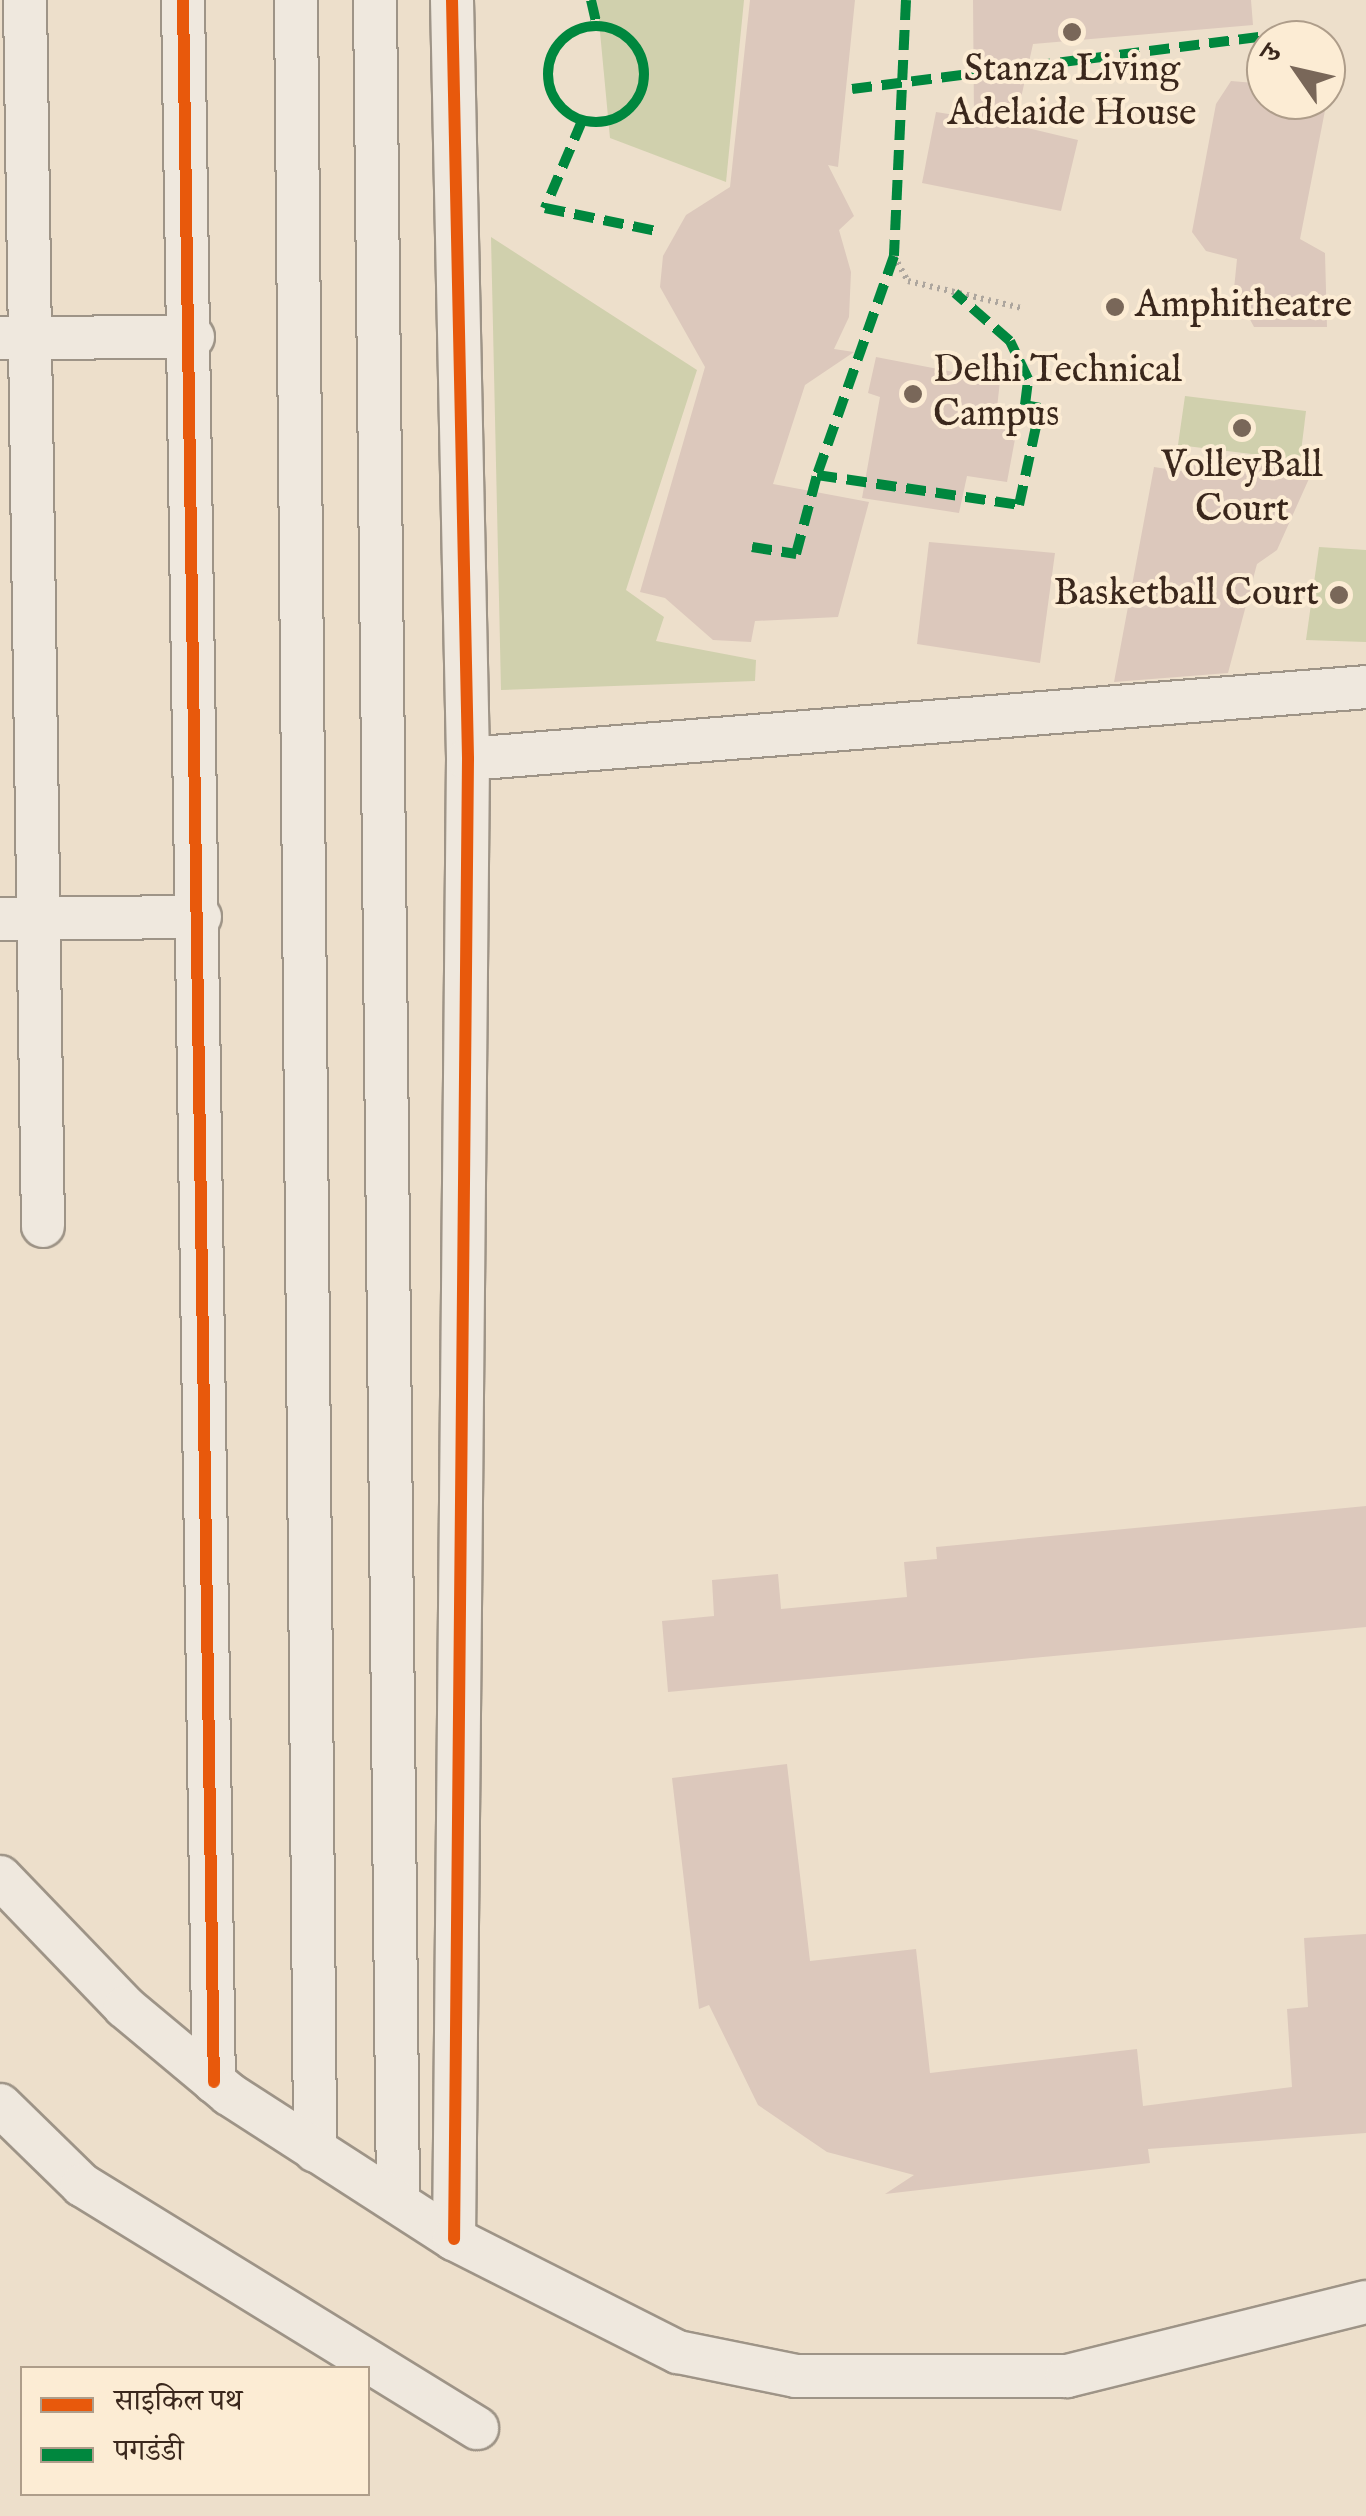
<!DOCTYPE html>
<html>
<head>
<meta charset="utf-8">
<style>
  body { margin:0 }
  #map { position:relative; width:1366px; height:2516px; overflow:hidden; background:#eddfcb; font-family:"IM FELL English","Noto Serif Devanagari",serif }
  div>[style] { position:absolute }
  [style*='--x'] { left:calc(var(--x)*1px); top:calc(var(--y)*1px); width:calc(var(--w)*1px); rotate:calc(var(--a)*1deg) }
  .green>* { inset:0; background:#d0d0ad }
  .building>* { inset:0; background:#dcc8bc }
  .path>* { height:6px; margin-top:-3px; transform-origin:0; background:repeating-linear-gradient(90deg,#ada69e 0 2.5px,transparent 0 7.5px) }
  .roads { filter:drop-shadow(2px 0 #9e9487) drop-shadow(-2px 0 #9e9487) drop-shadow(0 2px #9e9487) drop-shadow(0 -2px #9e9487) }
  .minor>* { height:42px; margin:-21px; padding:0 21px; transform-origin:21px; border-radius:21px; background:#efe8de }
  .quiet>* { height:10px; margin-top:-5px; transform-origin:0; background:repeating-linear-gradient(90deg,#00873e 0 20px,transparent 0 30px) }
  .quiet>.ring { margin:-5px; padding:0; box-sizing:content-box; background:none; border:10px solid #00873e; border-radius:50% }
  .cycleway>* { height:12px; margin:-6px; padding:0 6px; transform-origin:6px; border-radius:6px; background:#e8590c }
  .dots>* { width:28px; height:28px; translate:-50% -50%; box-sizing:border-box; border:5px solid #fcecd4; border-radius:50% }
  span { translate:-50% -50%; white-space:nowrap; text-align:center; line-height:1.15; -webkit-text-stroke:8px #fcecd4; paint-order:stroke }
  .poi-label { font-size:38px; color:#3a271c }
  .left { translate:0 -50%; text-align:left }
  .right { translate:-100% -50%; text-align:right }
  .legend { position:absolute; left:20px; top:2366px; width:350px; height:130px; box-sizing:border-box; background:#fcecd4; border:2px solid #ae9d8a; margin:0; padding:12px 18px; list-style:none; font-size:30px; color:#3a271c }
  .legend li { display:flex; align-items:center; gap:20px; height:50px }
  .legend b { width:50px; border:2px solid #ae9d8a }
  .north { position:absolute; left:1246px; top:20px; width:100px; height:100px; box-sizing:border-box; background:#fcecd4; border:2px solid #ae9d8a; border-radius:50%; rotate:304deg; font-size:28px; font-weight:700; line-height:40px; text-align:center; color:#3a271c }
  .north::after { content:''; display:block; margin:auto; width:35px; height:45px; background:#796759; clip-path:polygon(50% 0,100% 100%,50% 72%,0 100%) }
</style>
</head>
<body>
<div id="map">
  <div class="green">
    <i style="clip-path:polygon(597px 0,744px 0,726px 182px,610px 138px)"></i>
    <i style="clip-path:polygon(491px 237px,697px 370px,626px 590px,664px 617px,656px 641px,756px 660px,755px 681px,501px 690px)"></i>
    <i style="clip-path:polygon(1185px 396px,1306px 411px,1300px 460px,1178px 445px)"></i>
    <i style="clip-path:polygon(1319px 547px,1366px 550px,1366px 642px,1306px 640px)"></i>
  </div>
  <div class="building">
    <i style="clip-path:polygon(750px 0,855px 0,838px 167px,828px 165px,854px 216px,839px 230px,851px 272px,849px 317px,834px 349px,854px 352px,805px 385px,773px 484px,869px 502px,838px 617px,755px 621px,751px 642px,713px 640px,665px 598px,640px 592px,705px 367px,660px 287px,663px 256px,686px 215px,730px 187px)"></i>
    <i style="clip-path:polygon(973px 0,1251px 0,1253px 25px,1033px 44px,1015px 125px,1078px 140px,1061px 211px,922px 183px,936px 112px,974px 118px)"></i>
    <i style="clip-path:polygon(1231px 81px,1266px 84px,1266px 100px,1328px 95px,1300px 239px,1325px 253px,1327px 327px,1254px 327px,1234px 289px,1237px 259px,1206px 251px,1192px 232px,1216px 104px)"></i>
    <i style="clip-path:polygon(876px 357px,1000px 381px,996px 417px,1018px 423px,1007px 482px,967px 476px,959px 513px,862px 498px,880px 397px,868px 393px)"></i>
    <i style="clip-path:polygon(1187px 457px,1312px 472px,1277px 550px,1257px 564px,1228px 673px,1114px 682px,1154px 467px,1193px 473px)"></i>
    <i style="clip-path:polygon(929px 542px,1055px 553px,1040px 663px,917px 644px)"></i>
    <i style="clip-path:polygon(1366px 1506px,1366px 1627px,668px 1692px,662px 1621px,714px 1616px,712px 1580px,778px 1574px,781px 1609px,907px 1597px,904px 1562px,937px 1559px,936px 1547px)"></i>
    <i style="clip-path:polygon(787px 1764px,810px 1961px,916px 1949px,930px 2073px,1137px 2049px,1143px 2106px,1292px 2087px,1287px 2009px,1308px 2007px,1304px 1938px,1366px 1934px,1366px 2133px,1148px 2149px,1150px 2163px,885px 2194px,914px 2175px,827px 2152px,758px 2105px,709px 2005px,699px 2009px,672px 1778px)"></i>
  </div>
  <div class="path">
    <i style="--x:894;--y:256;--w:29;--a:61"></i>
    <i style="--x:908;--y:281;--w:116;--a:13.4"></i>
  </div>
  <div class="roads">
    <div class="minor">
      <i style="--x:25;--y:0;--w:1226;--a:89.16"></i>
      <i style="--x:183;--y:0;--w:2082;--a:89.15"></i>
      <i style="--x:296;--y:0;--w:2151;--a:89.49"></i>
      <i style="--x:375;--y:0;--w:2199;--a:89.4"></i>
      <i style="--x:452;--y:0;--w:759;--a:88.79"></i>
      <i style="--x:468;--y:759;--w:1480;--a:90.54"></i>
      <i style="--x:0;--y:338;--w:193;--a:-0.3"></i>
      <i style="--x:468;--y:759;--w:901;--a:-4.58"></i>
      <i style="--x:0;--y:919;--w:200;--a:-0.6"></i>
      <i style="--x:0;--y:1877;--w:180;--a:46.1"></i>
      <i style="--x:125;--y:2007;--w:136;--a:39.9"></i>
      <i style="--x:229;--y:2094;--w:268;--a:32.8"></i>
      <i style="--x:454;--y:2239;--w:251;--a:26.8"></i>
      <i style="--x:678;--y:2352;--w:120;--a:11.5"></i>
      <i style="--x:796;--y:2376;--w:271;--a:0"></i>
      <i style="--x:1067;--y:2376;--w:308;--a:-13.9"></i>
      <i style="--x:0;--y:2105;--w:115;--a:44.3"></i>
      <i style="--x:82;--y:2185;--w:464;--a:31.6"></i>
    </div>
  </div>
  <div class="quiet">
    <i style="--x:591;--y:0;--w:27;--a:77"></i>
    <i style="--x:906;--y:0;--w:256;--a:92.7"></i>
    <i style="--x:894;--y:256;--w:232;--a:109.4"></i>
    <i style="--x:817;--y:475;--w:204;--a:8.4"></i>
    <i style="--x:1019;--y:505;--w:99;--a:-77.8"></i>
    <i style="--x:1040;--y:408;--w:15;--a:-169"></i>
    <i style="--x:1025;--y:405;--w:26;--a:-83"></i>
    <i style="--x:1028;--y:379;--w:42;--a:-115.3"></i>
    <i style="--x:1010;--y:341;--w:73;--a:-138.9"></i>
    <i class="ring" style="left:548px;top:26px;width:86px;height:86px"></i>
    <i style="--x:852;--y:89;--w:451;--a:-7.3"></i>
    <i style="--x:582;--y:121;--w:95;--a:113"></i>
    <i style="--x:545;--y:208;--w:118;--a:11.7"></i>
    <i style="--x:752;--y:547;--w:45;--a:9"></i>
    <i style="--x:796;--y:554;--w:82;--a:-75.1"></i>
  </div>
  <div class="cycleway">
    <i style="--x:183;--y:0;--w:2082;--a:89.15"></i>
    <i style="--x:452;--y:0;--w:759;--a:88.79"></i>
    <i style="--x:468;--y:759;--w:1480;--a:90.54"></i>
  </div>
  <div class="dots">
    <i style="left:1072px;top:32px;background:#796759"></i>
    <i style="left:1115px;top:307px;background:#796759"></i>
    <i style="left:913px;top:394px;background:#796759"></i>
    <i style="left:1242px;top:428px;background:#796759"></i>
    <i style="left:1339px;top:595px;background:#796759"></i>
  </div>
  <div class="poi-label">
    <span style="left:1072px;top:93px">Stanza Living<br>Adelaide House</span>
    <span class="left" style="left:1135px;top:307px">Amphitheatre</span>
    <span class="left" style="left:933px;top:394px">Delhi Technical<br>Campus</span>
    <span style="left:1242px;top:489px">VolleyBall<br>Court</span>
    <span class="right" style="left:1319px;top:595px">Basketball Court</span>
  </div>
  <ul class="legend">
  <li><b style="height:12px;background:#e8590c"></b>साइकिल पथ</li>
  <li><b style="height:12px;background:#00873e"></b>पगडंडी</li>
  </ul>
  <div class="north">उ</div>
</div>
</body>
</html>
